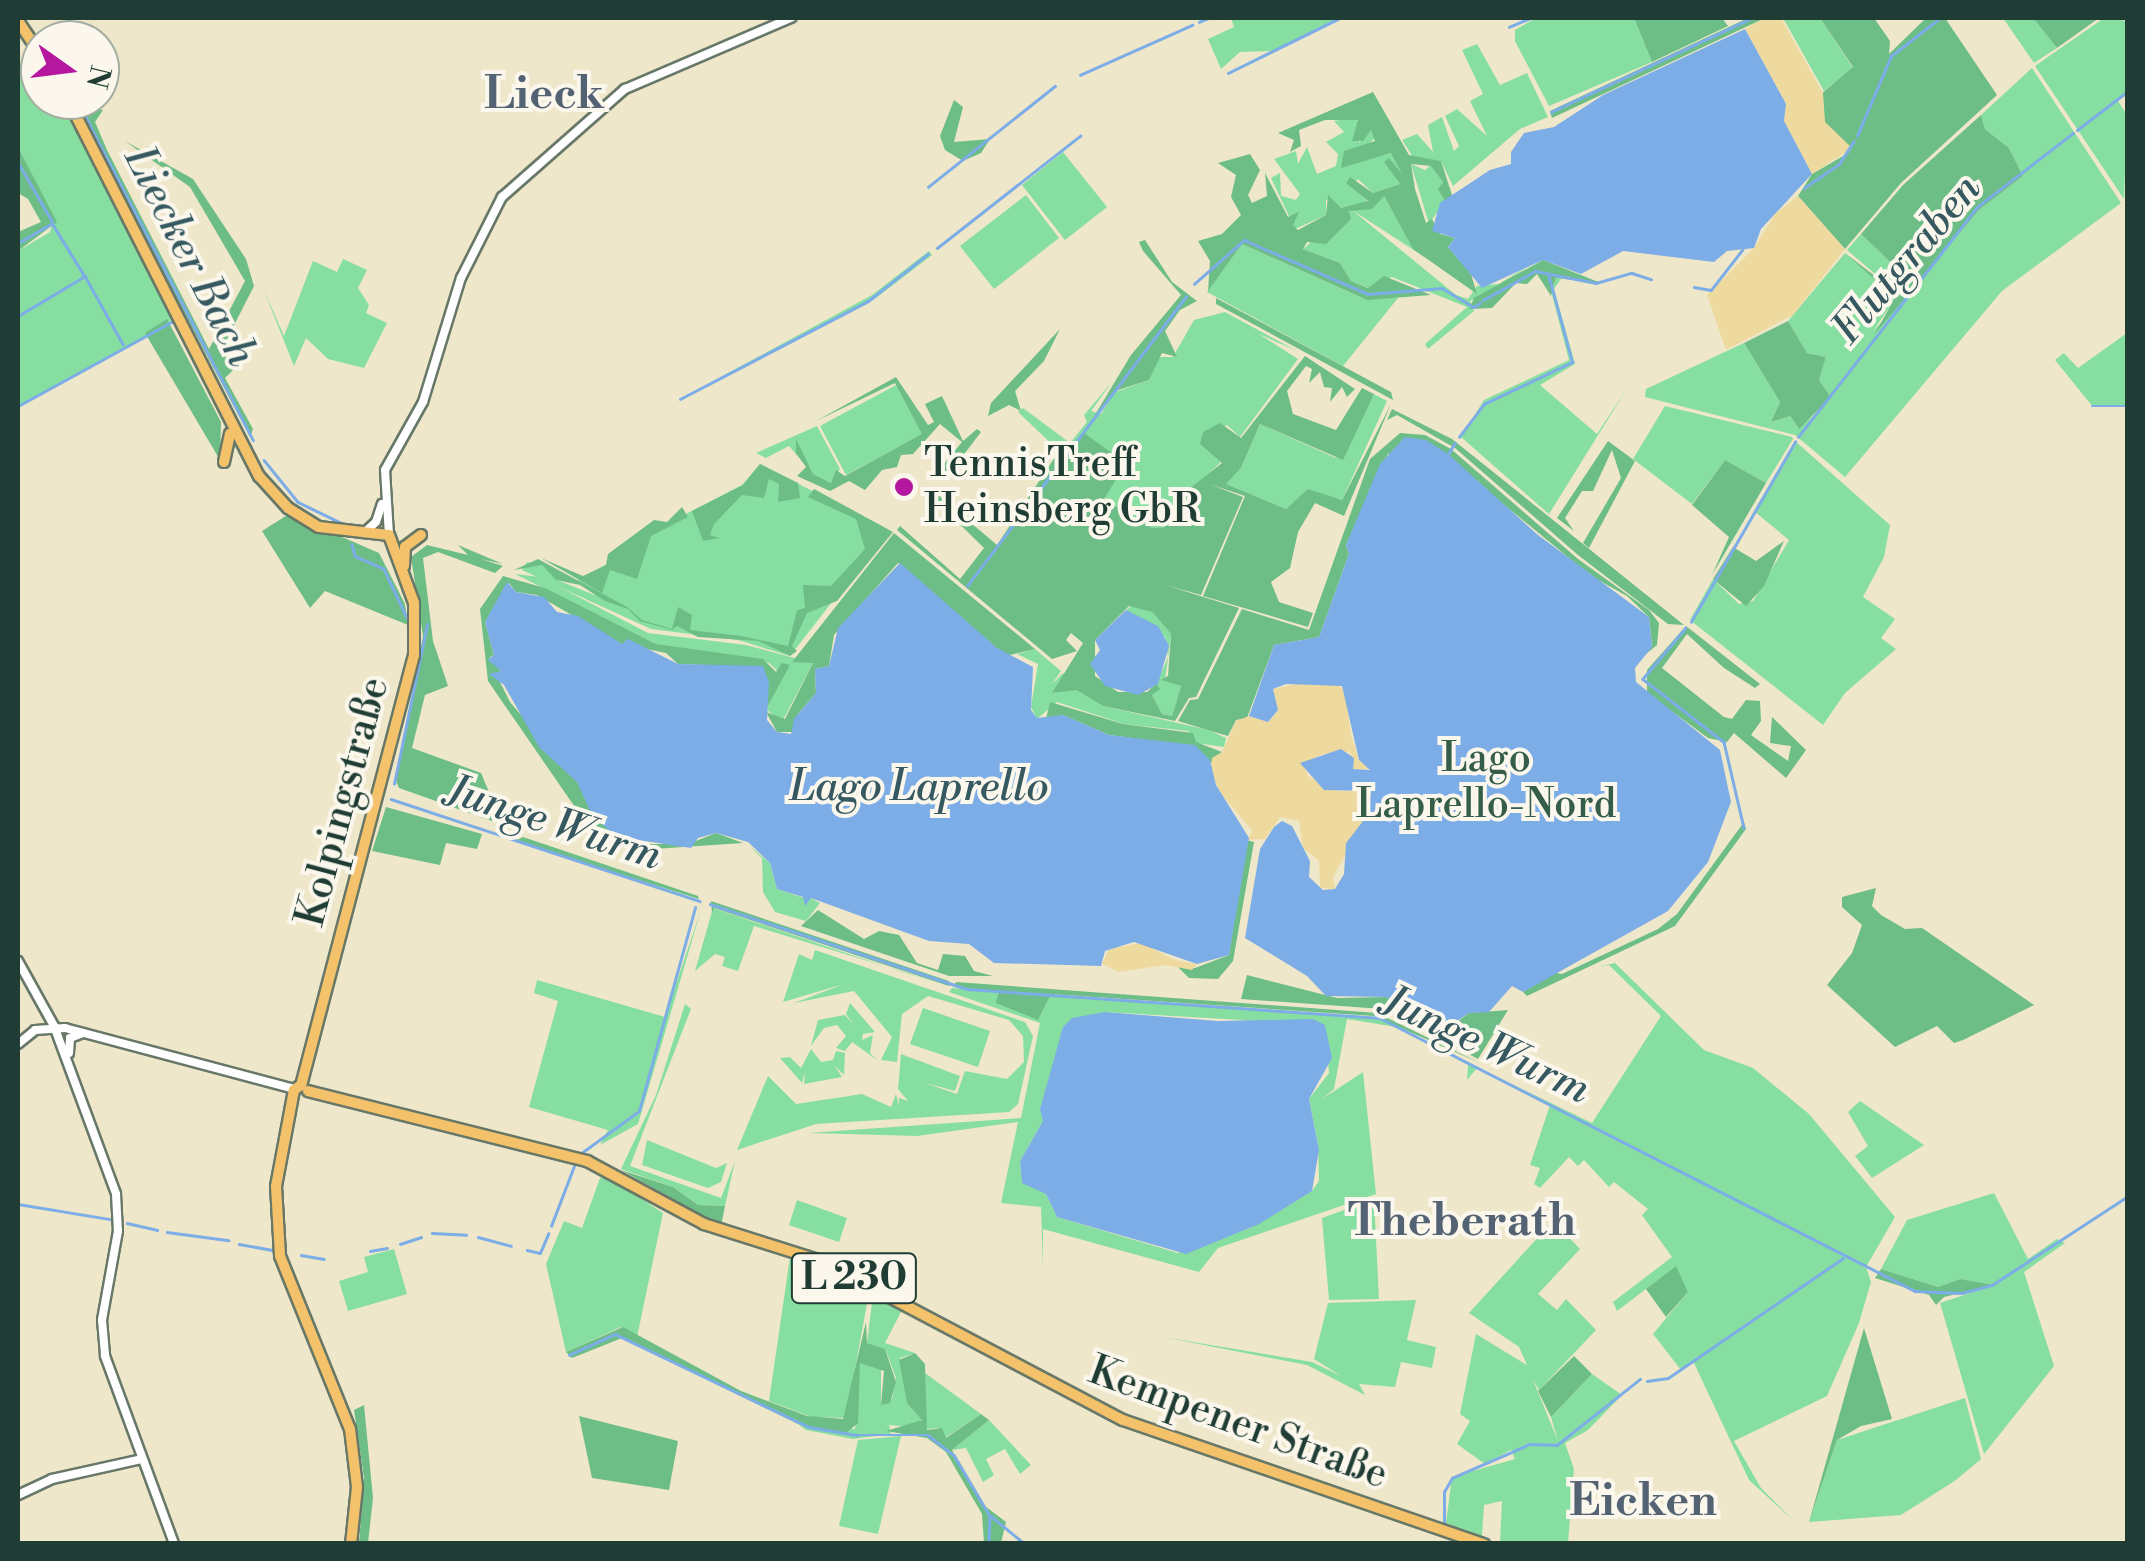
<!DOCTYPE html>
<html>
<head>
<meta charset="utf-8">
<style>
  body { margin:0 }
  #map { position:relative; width:2145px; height:1561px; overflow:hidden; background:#efe7ca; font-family:"Libre Bodoni",serif }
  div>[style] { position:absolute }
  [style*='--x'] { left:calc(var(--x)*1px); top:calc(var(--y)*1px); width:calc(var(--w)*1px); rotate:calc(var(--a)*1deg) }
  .green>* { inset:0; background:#87dea1 }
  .forest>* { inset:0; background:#6dbd87 }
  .sand>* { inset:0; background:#eeda9e }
  .water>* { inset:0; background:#7cade7 }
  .stream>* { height:2.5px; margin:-1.25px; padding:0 1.25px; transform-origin:1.25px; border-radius:1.25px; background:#7cade7 }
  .roads { filter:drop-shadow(2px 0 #687868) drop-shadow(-2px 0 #687868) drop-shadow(0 2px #687868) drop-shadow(0 -2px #687868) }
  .minor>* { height:8px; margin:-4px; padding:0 4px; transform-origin:4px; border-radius:4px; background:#fff }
  .major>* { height:10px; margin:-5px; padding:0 5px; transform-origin:5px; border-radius:5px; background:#f3c26a }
  .dots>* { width:28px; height:28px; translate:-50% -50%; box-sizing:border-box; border:5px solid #fbf7ec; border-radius:50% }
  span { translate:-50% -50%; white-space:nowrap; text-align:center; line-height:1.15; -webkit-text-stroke:8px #fbf7ec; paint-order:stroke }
  .shield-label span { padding:2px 8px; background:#fbf7ec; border:2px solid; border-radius:8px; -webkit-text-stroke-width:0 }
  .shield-label { font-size:38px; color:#1f3d34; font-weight:700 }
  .poi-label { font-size:40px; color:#1f3d34 }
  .left { translate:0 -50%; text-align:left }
  .park-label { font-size:40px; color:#345d4a }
  .street-label { font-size:40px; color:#1f3d34 }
  .water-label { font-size:42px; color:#365961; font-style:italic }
  .quarter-label { font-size:45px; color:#546373; font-weight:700 }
  .frame { position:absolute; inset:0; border:20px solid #1f3d34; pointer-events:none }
  .north { position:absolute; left:20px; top:20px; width:100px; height:100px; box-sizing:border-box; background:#fbf7ec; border:2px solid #a3ada2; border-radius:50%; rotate:104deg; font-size:28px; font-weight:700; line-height:40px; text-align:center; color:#1f3d34 }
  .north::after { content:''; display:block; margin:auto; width:35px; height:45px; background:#b5179e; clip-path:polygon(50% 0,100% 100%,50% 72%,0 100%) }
</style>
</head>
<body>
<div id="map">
  <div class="green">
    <i style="clip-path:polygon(1231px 18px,1344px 18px,1271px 51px,1240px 52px,1221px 69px,1208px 39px,1234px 27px)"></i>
    <i style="clip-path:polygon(1536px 18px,1634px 18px,1652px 62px,1549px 106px,1515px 41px,1515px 30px)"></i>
    <i style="clip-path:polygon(1783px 18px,1820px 18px,1853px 68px,1824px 91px)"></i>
    <i style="clip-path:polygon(2003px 18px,2033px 18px,2057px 48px,2034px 63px)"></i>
    <i style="clip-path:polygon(2104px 18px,2128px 21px,2127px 94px,2118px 101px,2127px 115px,2124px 199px,2035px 66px)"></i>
    <i style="clip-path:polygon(1477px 44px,1500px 85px,1527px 73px,1548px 117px,1520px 129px,1453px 186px,1441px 161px,1413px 157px,1402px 140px,1417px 134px,1433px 152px,1428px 125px,1442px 117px,1454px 151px,1459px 146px,1445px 116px,1457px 109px,1487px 136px,1470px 101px,1483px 94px,1462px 50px)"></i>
    <i style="clip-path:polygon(23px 61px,40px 65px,40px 100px,61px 100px,173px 320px,18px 408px,18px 251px,50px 232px,54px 217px,18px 147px,18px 65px)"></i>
    <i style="clip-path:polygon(2032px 68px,2121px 203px,2002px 291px,1845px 477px,1795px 435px,1645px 397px,1646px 389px,1744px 343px,1780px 402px,1771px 422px,1790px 416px,1798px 428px,1812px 417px,1831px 397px,1819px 380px,1826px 357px,1807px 353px,1788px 321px,1845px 253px,1896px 298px,1873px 331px,1914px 288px,1979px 210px,2023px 176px,2009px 148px,1985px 129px,1981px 115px)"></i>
    <i style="clip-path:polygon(1352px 118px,1362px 123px,1359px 143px,1371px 130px,1376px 137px,1346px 165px,1391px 153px,1402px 164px,1402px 174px,1396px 170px,1391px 171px,1400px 184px,1373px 193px,1358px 179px,1352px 186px,1368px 202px,1341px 208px,1326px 199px,1326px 215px,1295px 229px,1271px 178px,1280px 173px,1281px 196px,1296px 200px,1300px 194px,1274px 159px,1296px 151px,1298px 164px,1307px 147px,1317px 174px,1336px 166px,1338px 154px,1326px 142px,1344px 132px,1334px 121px)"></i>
    <i style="clip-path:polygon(1063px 152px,1107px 207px,1065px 240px,1022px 185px)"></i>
    <i style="clip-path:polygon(1411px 164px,1425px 170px,1431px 165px,1443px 182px,1439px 190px,1445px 201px,1429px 224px)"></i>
    <i style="clip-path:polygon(1026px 195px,1059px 238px,994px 289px,960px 246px)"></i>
    <i style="clip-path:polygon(1384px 196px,1410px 243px,1426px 258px,1352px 210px,1456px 295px,1468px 299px,1477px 286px,1499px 284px,1533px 263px,1504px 283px,1470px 301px,1474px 311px,1428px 349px,1425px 344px,1467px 307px,1392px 277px,1369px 288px,1351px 281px,1340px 263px,1303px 249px,1357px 205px,1364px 209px)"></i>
    <i style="clip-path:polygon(1861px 234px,1907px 278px,1901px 296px,1847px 250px)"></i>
    <i style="clip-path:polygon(1242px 244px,1362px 298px,1398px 298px,1343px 366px,1207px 292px)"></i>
    <i style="clip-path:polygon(929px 251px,932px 255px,872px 301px,682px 398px,872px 295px)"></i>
    <i style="clip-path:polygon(343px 259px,367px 270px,358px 288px,369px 305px,366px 313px,387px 323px,364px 368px,328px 359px,306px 338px,294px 366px,263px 288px,284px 336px,313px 261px,337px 272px)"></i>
    <i style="clip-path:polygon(1556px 278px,1561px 279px,1554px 289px,1575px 364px,1540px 385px,1597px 434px,1628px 387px,1549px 514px,1461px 437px,1484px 400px,1569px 360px,1552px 295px)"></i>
    <i style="clip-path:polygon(1225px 312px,1297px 351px,1259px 334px,1298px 359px,1240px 437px,1227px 425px,1201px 444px,1221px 462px,1180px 500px,1166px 527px,1152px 528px,1112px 506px,1066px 448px,1059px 451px,1018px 412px,1023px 408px,1070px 443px,1087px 422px,1084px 415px,1112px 382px,1091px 411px,1101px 414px,1115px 392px,1149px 380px,1157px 357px,1173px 357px,1194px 320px)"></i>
    <i style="clip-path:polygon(2127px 333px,2127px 407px,2093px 407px,2055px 360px,2064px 353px,2078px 368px)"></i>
    <i style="clip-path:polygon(896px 385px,923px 434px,846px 475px,820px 426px)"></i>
    <i style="clip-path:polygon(1374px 394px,1387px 401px,1342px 500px,1304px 494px,1286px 509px,1225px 484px,1241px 468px,1260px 424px,1336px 458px)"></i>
    <i style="clip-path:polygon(1665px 406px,1792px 437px,1793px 439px,1766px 483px,1725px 460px,1692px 504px,1633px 459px)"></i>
    <i style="clip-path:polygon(817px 426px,840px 469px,831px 483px,813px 474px,796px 442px,807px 467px,789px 446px,766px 458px,756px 453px)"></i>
    <i style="clip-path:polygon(1795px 441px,1890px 525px,1884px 557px,1863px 597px,1895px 619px,1881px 638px,1896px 649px,1845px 693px,1823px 725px,1690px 620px,1713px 579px,1739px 604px,1753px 601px,1789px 540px,1754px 511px)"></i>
    <i style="clip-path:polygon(760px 464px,888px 530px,790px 656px,738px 640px,651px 629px,522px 570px,527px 562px,542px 565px,557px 580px,597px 596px,577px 581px,613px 561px,610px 553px,742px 485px)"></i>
    <i style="clip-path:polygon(515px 574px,540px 577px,648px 633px,746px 645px,813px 663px,782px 722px,766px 709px,782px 675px,769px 663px,656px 644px)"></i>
    <i style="clip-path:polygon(1132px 605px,1152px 612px,1171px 634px,1165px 681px,1181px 686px,1172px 716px,1162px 714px,1152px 695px,1168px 657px,1165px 637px,1126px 610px)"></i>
    <i style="clip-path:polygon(1035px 649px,1061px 671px,1052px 684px,1063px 673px,1067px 678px,1052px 693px,1077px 689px,1103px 706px,1209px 730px,1226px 738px,1224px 747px,1196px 743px,1188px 731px,1124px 724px,1057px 702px,1037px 719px,1031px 707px,1038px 664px,1017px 654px)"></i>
    <i style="clip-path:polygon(748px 845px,770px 863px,777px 889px,804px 898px,804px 904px,811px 898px,820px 903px,806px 921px,775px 912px,763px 892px,762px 858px)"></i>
    <i style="clip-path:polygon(713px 908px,902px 972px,949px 986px,754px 926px,738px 971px,722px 966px,725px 957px,715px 954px,695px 971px)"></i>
    <i style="clip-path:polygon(701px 910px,638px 1124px,600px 1145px,608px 1130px,529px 1107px,558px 1001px,534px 993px,537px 980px,665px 1017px)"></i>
    <i style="clip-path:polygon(815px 950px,1025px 1022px,1033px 1036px,1018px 1104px,1009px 1112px,816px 1124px,737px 1150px,768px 1076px,796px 1104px,862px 1094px,891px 1107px,896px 1094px,899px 1106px,899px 1098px,908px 1101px,898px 1089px,901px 1054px,960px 1076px,955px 1091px,925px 1083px,957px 1094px,965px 1071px,1007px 1079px,1024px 1062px,1023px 1036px,1009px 1020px,928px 996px,902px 1014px,897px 1062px,881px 1060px,892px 1037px,854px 991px,794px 1003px,844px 984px,783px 1002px,799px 954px,812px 960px)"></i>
    <i style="clip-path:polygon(1615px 963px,1704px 1050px,1753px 1068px,1809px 1114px,1895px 1217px,1866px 1267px,1871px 1282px,1859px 1323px,1827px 1396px,1734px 1441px,1761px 1488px,1794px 1521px,1749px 1480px,1693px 1361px,1681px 1370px,1653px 1334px,1688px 1292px,1675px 1267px,1617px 1311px,1613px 1302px,1672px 1257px,1642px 1215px,1648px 1209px,1614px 1182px,1609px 1187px,1584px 1160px,1578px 1166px,1569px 1157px,1540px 1188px,1534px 1184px,1540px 1168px,1530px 1165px,1550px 1105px,1483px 1070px,1592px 1123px,1661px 1016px,1609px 965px,1597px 967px)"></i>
    <i style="clip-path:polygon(evenodd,952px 988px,1000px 992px,1004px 1006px,1040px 1016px,1050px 995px,1375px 1017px,1389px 1022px,1477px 1068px,1467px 1080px,1468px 1065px,1396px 1027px,1347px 1019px,1334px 1089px,1322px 1099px,1363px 1072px,1376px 1194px,1218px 1248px,1199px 1272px,1043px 1229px,1043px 1270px,1041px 1207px,1001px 1203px,1018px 1122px,917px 1136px,808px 1133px,1021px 1118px,1040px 1023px,949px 992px,952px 988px,1105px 1012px,1325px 1025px,1329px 1073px,1309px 1099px,1318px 1144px,1319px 1181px,1312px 1191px,1250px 1228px,1178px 1253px,1057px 1217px,1046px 1194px,1022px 1182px,1020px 1161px,1043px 1121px,1049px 1077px,1105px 1012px)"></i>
    <i style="clip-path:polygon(850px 1003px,875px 1032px,863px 1034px,862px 1040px,873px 1035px,870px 1053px,877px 1060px,852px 1042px,845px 1051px,836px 1048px,846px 1036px,837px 1025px,824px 1028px,811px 1046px,818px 1020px,845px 1015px,854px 1025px,846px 1014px)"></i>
    <i style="clip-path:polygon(685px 1004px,691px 1009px,630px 1166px,721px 1198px,735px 1161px,725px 1206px,698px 1205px,673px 1187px,621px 1169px,656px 1095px)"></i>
    <i style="clip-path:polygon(923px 1008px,990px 1031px,978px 1067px,910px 1044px)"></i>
    <i style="clip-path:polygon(811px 1049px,821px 1062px,833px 1060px,836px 1051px,845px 1053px,844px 1075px,835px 1066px,842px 1077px,804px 1084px,805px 1072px,802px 1083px,780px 1058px,790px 1057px,801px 1068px)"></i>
    <i style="clip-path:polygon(1860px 1101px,1924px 1145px,1872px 1178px,1855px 1156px,1868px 1146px,1848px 1112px)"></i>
    <i style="clip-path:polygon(647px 1140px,716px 1168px,727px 1163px,721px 1182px,708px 1188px,642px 1165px)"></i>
    <i style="clip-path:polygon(609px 1177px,663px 1213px,637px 1337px,621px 1327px,566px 1352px,546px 1264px,564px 1221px,582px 1228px,600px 1178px)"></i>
    <i style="clip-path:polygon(1994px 1193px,2028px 1259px,2057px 1239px,2065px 1243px,2024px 1272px,2054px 1366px,1984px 1454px,1940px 1303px,1995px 1285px,1960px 1279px,1938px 1287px,1881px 1269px,1907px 1220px)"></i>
    <i style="clip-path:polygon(1374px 1199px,1379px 1299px,1329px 1300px,1322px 1218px)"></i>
    <i style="clip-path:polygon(797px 1200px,847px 1218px,839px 1242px,789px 1225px)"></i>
    <i style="clip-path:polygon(1553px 1221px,1580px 1249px,1538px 1294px,1557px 1310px,1566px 1299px,1596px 1330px,1539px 1390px,1533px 1380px,1558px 1441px,1551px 1417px,1592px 1374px,1622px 1395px,1588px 1430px,1565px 1443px,1574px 1469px,1568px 1543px,1500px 1543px,1502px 1501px,1484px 1505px,1482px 1536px,1472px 1534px,1492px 1543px,1446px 1523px,1452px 1477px,1515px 1459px,1511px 1450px,1485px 1464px,1457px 1444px,1470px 1421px,1460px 1414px,1476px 1334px,1527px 1365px,1519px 1347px,1469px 1313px)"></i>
    <i style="clip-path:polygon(686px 1222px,802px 1257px,869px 1293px,846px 1418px,811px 1417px,769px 1401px,790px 1257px)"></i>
    <i style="clip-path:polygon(394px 1249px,407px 1294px,348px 1311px,339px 1281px,368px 1272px,364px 1257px)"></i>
    <i style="clip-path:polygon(873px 1294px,902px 1310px,885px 1343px,915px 1353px,900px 1358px,907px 1403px,922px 1419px,912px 1427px,889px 1425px,891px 1434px,853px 1439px,806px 1430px,798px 1424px,855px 1429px,860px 1362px,881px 1366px,881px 1404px,892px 1399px,896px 1378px,886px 1351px,867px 1343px)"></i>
    <i style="clip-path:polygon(1416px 1300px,1407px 1340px,1436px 1347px,1432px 1368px,1401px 1362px,1395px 1387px,1359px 1384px,1365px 1395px,1307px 1365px,1163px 1337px,1312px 1362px,1341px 1376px,1314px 1359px,1328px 1303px)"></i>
    <i style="clip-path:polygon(925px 1373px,981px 1414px,945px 1438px,939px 1428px,926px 1429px)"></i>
    <i style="clip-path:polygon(1965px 1398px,1981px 1459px,1956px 1480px,1901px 1515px,1809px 1522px,1837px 1440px)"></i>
    <i style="clip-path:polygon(989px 1420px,1031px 1465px,1020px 1474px,1005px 1449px,986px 1459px,994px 1475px,983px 1482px,966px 1448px,952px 1450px)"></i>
    <i style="clip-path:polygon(901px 1436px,878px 1534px,839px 1526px,858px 1440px)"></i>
  </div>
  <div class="forest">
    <i style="clip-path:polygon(1634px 18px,1722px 18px,1728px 26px,1652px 62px)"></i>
    <i style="clip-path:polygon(1748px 18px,1765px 18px,1552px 118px,1550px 111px)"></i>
    <i style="clip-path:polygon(1820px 18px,1874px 18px,1890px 41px,1889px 54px,1926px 18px,1945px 18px,1997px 95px,1901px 183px,1845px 249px,1798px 196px,1812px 174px,1850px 152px,1825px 123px,1820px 95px,1853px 67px)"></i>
    <i style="clip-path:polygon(2033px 18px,2099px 18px,2057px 48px)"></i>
    <i style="clip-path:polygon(1373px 92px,1409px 155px,1441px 161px,1453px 198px,1445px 201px,1438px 189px,1443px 182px,1431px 166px,1411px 164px,1415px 189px,1426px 223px,1432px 219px,1440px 234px,1455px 238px,1448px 247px,1471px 274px,1477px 294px,1413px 249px,1384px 196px,1372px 209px,1349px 211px,1351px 219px,1326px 244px,1307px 242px,1303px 249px,1340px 263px,1351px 281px,1368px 288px,1384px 276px,1431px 295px,1367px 300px,1242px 244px,1208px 291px,1210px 261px,1198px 241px,1222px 234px,1241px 215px,1231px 197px,1236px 175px,1218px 163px,1250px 154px,1260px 170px,1248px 195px,1252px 203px,1267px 196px,1265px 173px,1288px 217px,1299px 212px,1293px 225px,1298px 230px,1326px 215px,1328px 195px,1341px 208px,1368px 201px,1346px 183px,1350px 177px,1373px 193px,1400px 184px,1384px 162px,1389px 158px,1402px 174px,1391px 153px,1341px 168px,1344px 151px,1375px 141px,1371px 130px,1363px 141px,1352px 141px,1358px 120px,1325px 120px,1299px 130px,1301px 146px,1290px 152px,1294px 140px,1278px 133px)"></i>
    <i style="clip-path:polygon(72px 100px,95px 100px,90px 108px,103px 110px,95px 122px,107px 150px,209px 349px,245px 281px,190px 187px,125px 141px,193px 179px,246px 259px,254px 286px,224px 345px,234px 369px,225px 378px,253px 429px,250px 437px)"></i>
    <i style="clip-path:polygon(954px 100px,963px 107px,954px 142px,990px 139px,981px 153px,963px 161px,945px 150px,940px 136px)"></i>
    <i style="clip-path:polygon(1981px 115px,1985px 129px,2009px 148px,2023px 176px,1979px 210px,1874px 335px,1895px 298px,1845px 253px,1901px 296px,1907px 278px,1861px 234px,1903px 185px)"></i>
    <i style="clip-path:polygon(18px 147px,57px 222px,18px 251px,18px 232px,41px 222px,28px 199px,18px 193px)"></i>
    <i style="clip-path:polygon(1145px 240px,1172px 282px,1197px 301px,1180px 310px,1165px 331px,1177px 357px,1162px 353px,1149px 380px,1115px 391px,1093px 418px,1131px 355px,1181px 295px,1143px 251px,1139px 242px)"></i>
    <i style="clip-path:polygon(1543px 260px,1601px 283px,1556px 278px,1551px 296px,1537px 274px,1527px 284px,1516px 283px,1492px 308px,1469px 309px,1474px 298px)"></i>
    <i style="clip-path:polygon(1216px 298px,1391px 392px,1393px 400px,1216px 304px)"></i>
    <i style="clip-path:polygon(167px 319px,221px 422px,220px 460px,145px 333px)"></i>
    <i style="clip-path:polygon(1788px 321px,1807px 353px,1826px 357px,1819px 380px,1831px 397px,1799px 429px,1790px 416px,1771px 422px,1780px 402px,1744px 343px)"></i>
    <i style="clip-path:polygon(1060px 329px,1044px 361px,1015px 391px,1021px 411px,1009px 405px,988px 416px,991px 403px)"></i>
    <i style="clip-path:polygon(evenodd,1305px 356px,1355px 389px,1347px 397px,1342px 387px,1330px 402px,1332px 388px,1324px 387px,1320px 372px,1309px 383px,1312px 369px,1306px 366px,1287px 391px,1293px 414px,1336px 430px,1362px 388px,1374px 394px,1343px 460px,1260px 424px,1241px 468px,1226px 484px,1286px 509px,1308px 489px,1342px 500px,1391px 404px,1344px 516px,1315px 503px,1298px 532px,1290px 568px,1271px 582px,1279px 602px,1313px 613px,1308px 627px,1203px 596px,1245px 496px,1209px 484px,1243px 497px,1201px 595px,1165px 585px,1239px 608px,1196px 697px,1189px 698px,1175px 721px,1103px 706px,1077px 690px,1052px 693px,1083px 643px,1071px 633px,1066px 640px,1077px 651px,1052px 659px,897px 530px,900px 526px,960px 579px,984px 548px,933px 498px,937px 494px,997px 545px,1059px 451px,1069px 454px,1084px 433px,1126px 463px,1104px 499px,1152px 528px,1165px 527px,1185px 492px,1222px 463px,1200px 444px,1203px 432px,1220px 423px,1241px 438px,1305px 356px,1129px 606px,1152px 612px,1171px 634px,1168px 676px,1161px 680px,1181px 686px,1172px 716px,1162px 714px,1152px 695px,1160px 689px,1156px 684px,1147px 692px,1118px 692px,1095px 676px,1095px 640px,1129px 606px)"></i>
    <i style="clip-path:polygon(896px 377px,928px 425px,934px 422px,925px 404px,942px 396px,963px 441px,977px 429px,981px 432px,949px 474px,940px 469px,962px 442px,940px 424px,913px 454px,901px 455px,897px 467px,882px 470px,865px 490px,849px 481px,830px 491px,797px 476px,806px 467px,796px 453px,796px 439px,813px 474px,831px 483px,836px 470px,845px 476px,922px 434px,895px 383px,816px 421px)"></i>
    <i style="clip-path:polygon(1392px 409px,1452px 439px,1684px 625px,1668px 624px,1578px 555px,1455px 448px,1397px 415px,1387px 420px)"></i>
    <i style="clip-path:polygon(1400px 433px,1425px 435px,1451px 449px,1578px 559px,1649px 610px,1659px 623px,1657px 645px,1646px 654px,1652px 646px,1649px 617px,1627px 596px,1591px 576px,1430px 444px,1388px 454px,1346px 545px,1349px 554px,1319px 637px,1274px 645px,1247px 718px,1236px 720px,1228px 736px,1178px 721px,1190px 700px,1198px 699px,1242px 609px,1309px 630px,1370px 459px)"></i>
    <i style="clip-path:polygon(1608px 441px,1635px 461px,1589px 548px,1583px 543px,1621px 478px,1612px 450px,1593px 491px,1582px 491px,1565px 518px,1574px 531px,1557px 518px)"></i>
    <i style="clip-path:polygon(1725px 460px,1766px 483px,1712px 575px,1729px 537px,1692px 505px)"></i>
    <i style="clip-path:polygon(760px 464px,798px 483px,800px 498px,778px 502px,779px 484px,769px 479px,764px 498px,742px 495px,714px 524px,710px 535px,720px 538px,703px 541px,692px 511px,743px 485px)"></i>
    <i style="clip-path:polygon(814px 489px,893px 532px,837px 601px,807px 613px,792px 646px,797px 651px,790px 656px,759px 641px,698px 637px,677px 626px,672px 630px,640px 621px,628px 609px,605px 601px,580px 585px,556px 580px,542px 565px,514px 570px,538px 559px,627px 607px,642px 620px,672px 629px,678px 607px,692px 615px,690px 630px,741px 636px,788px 646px,797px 610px,805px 608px,803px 585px,831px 586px,865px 549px,856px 519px,808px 497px)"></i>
    <i style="clip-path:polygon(682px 507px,688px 517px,651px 536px,637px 579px,610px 570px,602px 593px,541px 558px,583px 576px,606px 565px,608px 554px,654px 520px,667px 522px)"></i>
    <i style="clip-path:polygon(289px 514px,379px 553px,405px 604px,408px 625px,325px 591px,310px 608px,262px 531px)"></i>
    <i style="clip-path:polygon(894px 533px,1035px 649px,1010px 655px,999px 650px,898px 563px,834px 635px,829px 666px,815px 669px,816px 693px,798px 714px,795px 732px,777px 732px,766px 712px,785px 719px,813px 663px,792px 662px)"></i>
    <i style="clip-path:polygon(1784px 541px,1764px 586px,1746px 606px,1713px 579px,1733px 547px,1756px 561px)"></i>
    <i style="clip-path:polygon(427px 545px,468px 555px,458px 545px,503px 564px,481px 559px,503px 566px,495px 573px,438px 552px,423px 558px,433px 641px,448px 686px,425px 695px,412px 748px,481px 773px,494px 804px,492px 821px,399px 788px,396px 781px,423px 636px,411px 557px)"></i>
    <i style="clip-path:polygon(503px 576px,545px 588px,656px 644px,763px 659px,776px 672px,782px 663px,790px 665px,766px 709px,760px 667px,678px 664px,666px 653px,622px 644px,537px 595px,516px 592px,509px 583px,485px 622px,494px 655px,489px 658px,501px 671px,496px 674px,510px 702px,577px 781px,596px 820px,644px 844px,688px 844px,716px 833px,743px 843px,639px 850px,590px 829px,488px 681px,480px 609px)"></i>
    <i style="clip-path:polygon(1686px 626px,1760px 684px,1755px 688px,1724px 668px,1687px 634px,1662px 668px,1724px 717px,1732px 719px,1746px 700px,1760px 701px,1761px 721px,1751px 735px,1788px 761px,1791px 746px,1770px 743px,1772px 717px,1806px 750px,1786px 778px,1734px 733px,1727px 742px,1708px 738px,1647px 693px,1647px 670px)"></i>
    <i style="clip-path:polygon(1050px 702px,1123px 724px,1193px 733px,1196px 742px,1222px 752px,1212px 763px,1187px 745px,1109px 735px,1063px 715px,1046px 719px)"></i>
    <i style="clip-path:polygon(386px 807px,482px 834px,477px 849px,446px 843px,440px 865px,372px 851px)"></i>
    <i style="clip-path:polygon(1744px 822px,1746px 829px,1675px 926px,1527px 996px,1523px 992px,1551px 972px,1562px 974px,1658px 929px,1677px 914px)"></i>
    <i style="clip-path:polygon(523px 837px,698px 896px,699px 899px,515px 841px)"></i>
    <i style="clip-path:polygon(1246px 840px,1254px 842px,1233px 961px,1218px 979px,1189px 978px,1177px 966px,1195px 968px,1229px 955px)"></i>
    <i style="clip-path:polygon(1876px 888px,1872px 906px,1881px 915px,1905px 929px,1922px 928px,2034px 1005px,1963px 1040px,1954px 1043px,1937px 1026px,1895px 1047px,1827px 985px,1852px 953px,1862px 925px,1842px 907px,1842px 897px)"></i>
    <i style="clip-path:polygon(711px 901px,949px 981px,949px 986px,714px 908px,712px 913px)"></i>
    <i style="clip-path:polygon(818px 910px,864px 939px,879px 931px,899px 935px,917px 963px,938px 970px,943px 954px,965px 956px,974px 971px,993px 976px,949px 976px,801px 926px)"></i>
    <i style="clip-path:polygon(1247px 975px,1337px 998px,1386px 997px,1453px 1025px,1469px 1013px,1508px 1010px,1478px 1059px,1383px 1009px,1241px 999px)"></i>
    <i style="clip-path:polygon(956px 982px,1377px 1013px,1480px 1063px,1374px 1016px,1051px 994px,1038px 1020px,996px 1003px,999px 991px,953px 987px)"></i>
    <i style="clip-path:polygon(621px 1170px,673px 1187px,698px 1205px,725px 1206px,721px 1226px)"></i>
    <i style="clip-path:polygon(1676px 1266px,1688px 1292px,1666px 1317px,1646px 1289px)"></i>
    <i style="clip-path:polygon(1881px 1269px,1938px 1287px,1960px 1279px,1995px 1285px,1944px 1297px,1936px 1305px,1929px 1295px,1875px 1278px)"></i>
    <i style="clip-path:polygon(866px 1322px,867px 1343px,885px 1349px,896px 1382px,890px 1403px,881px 1405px,884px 1371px,860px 1363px,858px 1423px,846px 1433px,798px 1424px,622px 1338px,572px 1358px,566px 1352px,623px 1327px,741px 1391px,807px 1416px,843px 1419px)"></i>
    <i style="clip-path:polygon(1864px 1328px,1892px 1419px,1861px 1426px,1837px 1440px,1809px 1522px)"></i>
    <i style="clip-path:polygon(915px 1353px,925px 1364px,927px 1430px,942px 1428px,946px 1438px,981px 1414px,989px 1420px,952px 1450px,981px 1503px,1006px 1522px,1001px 1543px,984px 1543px,982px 1514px,946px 1452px,927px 1438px,886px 1431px,922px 1420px,907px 1403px,899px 1360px)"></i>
    <i style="clip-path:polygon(1574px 1356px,1592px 1374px,1551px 1417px,1538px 1391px)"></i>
    <i style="clip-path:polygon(364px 1405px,373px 1498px,368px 1543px,359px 1544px,364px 1478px,354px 1410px)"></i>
    <i style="clip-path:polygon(579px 1416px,678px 1441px,669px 1490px,592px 1478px)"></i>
  </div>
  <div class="sand">
    <i style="clip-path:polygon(1765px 18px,1781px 18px,1823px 93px,1825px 122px,1852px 148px,1812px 174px,1784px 121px,1786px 104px,1745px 29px)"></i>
    <i style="clip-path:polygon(1798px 196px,1845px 249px,1793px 315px,1726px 350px,1707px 295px,1754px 248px,1775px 214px)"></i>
    <i style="clip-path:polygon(1308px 681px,1335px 682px,1345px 691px,1351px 735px,1359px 760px,1370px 769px,1353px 769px,1350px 752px,1320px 755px,1304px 766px,1308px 776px,1339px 791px,1372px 791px,1367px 816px,1333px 877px,1335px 889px,1320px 888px,1319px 861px,1303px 848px,1299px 821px,1280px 817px,1265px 839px,1248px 840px,1252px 830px,1220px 793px,1211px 771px,1212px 758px,1222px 752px,1236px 721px,1249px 716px,1268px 722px,1278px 711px,1273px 689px)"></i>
    <i style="clip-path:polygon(1141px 943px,1175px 960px,1197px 964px,1192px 970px,1165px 965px,1119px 972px,1102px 964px,1109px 949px)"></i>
  </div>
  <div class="water">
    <i style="clip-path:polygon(1745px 29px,1786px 104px,1784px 121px,1812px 174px,1761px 229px,1754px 248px,1727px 251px,1714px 262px,1623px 251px,1581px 274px,1543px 260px,1482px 288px,1448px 247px,1455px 238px,1432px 231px,1440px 203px,1490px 170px,1511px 164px,1511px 152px,1524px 133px,1554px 127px,1603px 95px)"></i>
    <i style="clip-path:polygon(1405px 437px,1426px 440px,1448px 454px,1538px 535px,1649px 617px,1652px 647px,1635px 668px,1636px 682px,1720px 750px,1731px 802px,1708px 862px,1668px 911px,1523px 992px,1512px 986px,1489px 1012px,1469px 1013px,1448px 1027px,1386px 997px,1326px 996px,1307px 976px,1245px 938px,1260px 849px,1274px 827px,1282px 821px,1292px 826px,1310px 861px,1309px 877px,1323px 890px,1335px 889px,1344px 874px,1346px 843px,1367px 816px,1371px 791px,1324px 790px,1300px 763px,1341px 749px,1354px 758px,1353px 769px,1370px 770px,1359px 760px,1342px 686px,1286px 684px,1273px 689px,1278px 710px,1268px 722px,1249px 716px,1274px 645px,1319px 637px,1349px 554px,1346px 545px,1380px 464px)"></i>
    <i style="clip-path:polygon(900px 563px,997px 648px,1033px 667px,1031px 710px,1037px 718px,1063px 715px,1109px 735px,1195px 745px,1210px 760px,1216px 785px,1249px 838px,1229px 955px,1197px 964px,1134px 942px,1105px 951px,1101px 966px,994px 963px,969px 944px,929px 941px,811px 898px,805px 906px,803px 897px,777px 889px,770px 863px,748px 842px,716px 833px,698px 838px,691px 848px,618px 837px,593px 817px,577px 782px,539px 747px,504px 685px,489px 674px,501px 671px,488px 660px,494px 655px,485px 622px,507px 582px,516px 592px,544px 597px,557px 612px,578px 616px,622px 644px,628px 639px,678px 664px,763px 666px,769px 682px,767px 720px,777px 732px,791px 734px,794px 719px,816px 693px,815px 669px,829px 666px,838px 628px)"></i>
    <i style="clip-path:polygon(1126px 610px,1158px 626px,1169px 646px,1158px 684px,1138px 695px,1105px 686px,1090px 664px,1100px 650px,1095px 640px)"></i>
    <i style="clip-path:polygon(1105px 1012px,1218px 1021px,1313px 1019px,1325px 1025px,1332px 1058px,1309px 1099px,1319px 1150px,1312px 1191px,1259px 1224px,1186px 1254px,1057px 1217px,1046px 1194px,1022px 1183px,1020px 1161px,1043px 1121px,1040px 1109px,1063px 1027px,1072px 1018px)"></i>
  </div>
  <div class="stream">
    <i style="--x:1199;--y:22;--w:11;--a:-22"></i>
    <i style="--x:1509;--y:27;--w:23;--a:-23"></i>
    <i style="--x:62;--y:40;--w:23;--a:-75"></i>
    <i style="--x:1228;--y:73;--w:125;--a:-26.2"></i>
    <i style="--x:1080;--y:75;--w:123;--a:-24.1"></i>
    <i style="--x:77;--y:100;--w:383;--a:62.6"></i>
    <i style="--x:1551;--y:112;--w:222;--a:-25.1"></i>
    <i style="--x:2077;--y:130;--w:64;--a:-37.4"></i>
    <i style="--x:1857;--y:136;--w:87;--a:-67"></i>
    <i style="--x:1891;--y:56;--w:62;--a:-37.8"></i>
    <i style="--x:18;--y:162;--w:68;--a:60"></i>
    <i style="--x:928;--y:187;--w:162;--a:-38.5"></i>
    <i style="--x:1804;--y:188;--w:42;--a:-34.4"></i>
    <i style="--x:1839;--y:164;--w:27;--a:-57"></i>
    <i style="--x:18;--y:243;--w:39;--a:-30"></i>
    <i style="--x:52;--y:223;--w:61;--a:58.4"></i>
    <i style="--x:937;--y:248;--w:182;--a:-38.1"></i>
    <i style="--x:1194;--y:284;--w:67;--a:-41.3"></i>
    <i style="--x:1244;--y:240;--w:135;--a:23.5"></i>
    <i style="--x:1368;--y:294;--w:74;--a:-4.6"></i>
    <i style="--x:1442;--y:288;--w:37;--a:31"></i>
    <i style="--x:1474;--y:307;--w:7;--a:-34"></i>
    <i style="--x:1694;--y:287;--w:17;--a:10"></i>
    <i style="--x:1711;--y:290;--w:51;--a:-52.2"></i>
    <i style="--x:1483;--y:300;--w:60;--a:-29.1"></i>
    <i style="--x:1535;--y:271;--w:62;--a:11.1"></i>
    <i style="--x:1596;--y:283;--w:37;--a:-16"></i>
    <i style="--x:1632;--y:273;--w:20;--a:18"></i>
    <i style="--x:18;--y:316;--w:78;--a:-30.8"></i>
    <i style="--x:85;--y:276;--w:78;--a:60.8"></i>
    <i style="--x:680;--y:399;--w:212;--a:-27.5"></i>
    <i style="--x:868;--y:301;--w:76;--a:-38.1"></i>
    <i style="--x:18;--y:406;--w:177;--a:-28.7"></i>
    <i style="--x:2092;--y:406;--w:36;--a:0"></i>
    <i style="--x:1459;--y:437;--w:41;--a:-52.9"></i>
    <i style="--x:1484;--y:404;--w:98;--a:-25.5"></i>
    <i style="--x:1572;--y:362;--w:91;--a:-105.3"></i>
    <i style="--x:1798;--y:437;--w:291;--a:-52.1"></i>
    <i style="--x:1977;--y:207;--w:121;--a:-37.6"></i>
    <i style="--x:1448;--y:454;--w:13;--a:-58"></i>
    <i style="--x:264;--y:460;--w:54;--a:51"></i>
    <i style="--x:298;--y:502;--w:58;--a:25.7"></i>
    <i style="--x:352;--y:544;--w:12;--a:76"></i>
    <i style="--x:355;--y:556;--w:32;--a:24"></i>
    <i style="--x:384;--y:569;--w:59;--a:64.7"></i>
    <i style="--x:967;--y:586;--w:363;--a:-52.9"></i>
    <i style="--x:1691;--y:622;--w:208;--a:-60"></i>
    <i style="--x:1686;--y:628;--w:67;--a:130.1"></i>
    <i style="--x:1643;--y:679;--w:103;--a:37.9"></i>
    <i style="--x:1724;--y:742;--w:88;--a:76.9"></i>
    <i style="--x:394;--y:784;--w:163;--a:-78.3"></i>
    <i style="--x:391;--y:799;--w:325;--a:18.3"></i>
    <i style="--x:710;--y:904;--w:271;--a:18.3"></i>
    <i style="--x:967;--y:989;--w:414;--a:4"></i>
    <i style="--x:1380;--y:1018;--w:601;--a:27.03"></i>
    <i style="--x:1915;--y:1291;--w:47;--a:2.4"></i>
    <i style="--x:1962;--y:1293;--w:31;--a:-15"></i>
    <i style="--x:1992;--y:1285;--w:163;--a:-33.2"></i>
    <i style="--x:580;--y:1154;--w:73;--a:-36.1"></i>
    <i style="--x:639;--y:1111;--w:211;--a:-74.6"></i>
    <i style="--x:18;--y:1204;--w:93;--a:9.3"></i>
    <i style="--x:127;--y:1223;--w:31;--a:13"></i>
    <i style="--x:551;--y:1226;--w:70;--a:-69"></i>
    <i style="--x:167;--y:1232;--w:62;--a:7.5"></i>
    <i style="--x:432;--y:1233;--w:34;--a:3"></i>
    <i style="--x:478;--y:1237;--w:34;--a:15"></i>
    <i style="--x:239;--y:1244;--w:35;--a:10"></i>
    <i style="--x:400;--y:1244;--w:22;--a:-18"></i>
    <i style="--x:527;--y:1250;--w:13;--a:13"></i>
    <i style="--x:540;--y:1253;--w:21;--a:-67"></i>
    <i style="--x:370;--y:1251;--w:17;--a:-10"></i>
    <i style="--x:301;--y:1255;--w:23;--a:10"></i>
    <i style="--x:569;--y:1355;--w:51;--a:-24.5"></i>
    <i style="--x:615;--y:1334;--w:215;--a:25.6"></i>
    <i style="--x:809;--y:1427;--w:49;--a:9.5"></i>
    <i style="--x:857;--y:1435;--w:71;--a:0"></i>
    <i style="--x:928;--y:1435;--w:33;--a:38"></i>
    <i style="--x:954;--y:1455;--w:71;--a:59.5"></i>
    <i style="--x:990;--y:1516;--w:28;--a:92"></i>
    <i style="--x:1647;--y:1381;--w:21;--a:-8"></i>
    <i style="--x:1668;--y:1378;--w:212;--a:-34.4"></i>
    <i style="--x:991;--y:1516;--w:44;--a:39.5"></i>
    <i style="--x:1444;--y:1528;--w:36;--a:-90"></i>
    <i style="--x:1444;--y:1492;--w:16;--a:-60"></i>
    <i style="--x:1452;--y:1478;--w:85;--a:-23.6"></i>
    <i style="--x:1530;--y:1444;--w:27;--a:2"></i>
    <i style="--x:1557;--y:1445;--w:106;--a:-38.5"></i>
  </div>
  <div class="roads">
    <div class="minor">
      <i style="--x:364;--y:533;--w:16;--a:-43"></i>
      <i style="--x:376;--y:522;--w:19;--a:-72"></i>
      <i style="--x:389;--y:535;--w:65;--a:-93.5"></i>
      <i style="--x:385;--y:470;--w:78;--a:-60.8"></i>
      <i style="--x:423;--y:402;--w:130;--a:-73"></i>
      <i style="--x:461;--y:278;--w:91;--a:-63.2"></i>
      <i style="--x:502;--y:197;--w:164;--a:-41.3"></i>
      <i style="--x:625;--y:89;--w:181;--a:-23.2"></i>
      <i style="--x:18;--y:961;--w:74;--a:61"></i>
      <i style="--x:54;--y:1026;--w:179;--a:69.7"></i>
      <i style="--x:116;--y:1194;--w:37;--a:87"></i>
      <i style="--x:118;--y:1231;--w:90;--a:100.2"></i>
      <i style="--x:102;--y:1320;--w:36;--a:85"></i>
      <i style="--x:105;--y:1356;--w:200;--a:69.8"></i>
      <i style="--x:18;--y:1044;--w:22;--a:-39"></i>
      <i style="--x:35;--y:1030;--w:30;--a:-4"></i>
      <i style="--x:65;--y:1028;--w:238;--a:14.9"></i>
      <i style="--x:69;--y:1053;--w:15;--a:-86"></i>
      <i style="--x:70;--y:1038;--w:14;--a:-21"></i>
      <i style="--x:18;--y:1495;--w:38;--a:-25"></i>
      <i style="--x:52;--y:1479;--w:88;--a:-12.5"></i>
    </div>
    <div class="major">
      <i style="--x:18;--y:21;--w:40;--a:56"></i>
      <i style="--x:68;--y:100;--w:422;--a:63.1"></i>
      <i style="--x:259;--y:476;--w:43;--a:47.8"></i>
      <i style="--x:288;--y:508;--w:36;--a:32"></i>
      <i style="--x:319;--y:527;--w:70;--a:6.5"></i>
      <i style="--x:389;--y:535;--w:72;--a:69.8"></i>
      <i style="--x:414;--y:603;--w:52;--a:90"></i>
      <i style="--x:414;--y:655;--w:445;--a:104.7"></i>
      <i style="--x:224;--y:462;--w:29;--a:-78"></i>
      <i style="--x:404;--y:566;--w:19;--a:-87"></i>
      <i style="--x:405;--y:547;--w:20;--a:-37"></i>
      <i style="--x:301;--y:1085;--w:9;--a:144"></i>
      <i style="--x:294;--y:1090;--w:98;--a:100.6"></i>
      <i style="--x:276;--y:1186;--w:70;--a:86.7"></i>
      <i style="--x:280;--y:1256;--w:187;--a:68"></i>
      <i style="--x:350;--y:1429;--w:58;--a:83.1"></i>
      <i style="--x:357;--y:1487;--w:57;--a:96"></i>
      <i style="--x:308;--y:1091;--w:288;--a:14.1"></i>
      <i style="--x:587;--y:1161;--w:133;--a:28.3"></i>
      <i style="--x:704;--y:1224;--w:123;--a:17.5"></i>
      <i style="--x:821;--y:1261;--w:341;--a:27.8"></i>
      <i style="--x:1123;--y:1420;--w:382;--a:19"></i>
    </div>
  </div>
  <div class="dots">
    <i style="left:904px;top:487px;background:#b5179e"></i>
  </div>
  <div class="shield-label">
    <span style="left:854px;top:1278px">L 230</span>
  </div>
  <div class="poi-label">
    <span class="left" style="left:924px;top:487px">TennisTreff<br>Heinsberg GbR</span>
  </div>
  <div class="park-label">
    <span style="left:1486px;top:782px">Lago<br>Laprello-Nord</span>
  </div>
  <div class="street-label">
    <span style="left:343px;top:802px;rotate:-75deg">Kolpingstraße</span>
    <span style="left:1238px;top:1423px;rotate:20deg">Kempener Straße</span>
  </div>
  <div class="water-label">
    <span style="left:189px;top:257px;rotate:63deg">Liecker Bach</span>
    <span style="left:1907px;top:260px;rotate:-50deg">Flutgraben</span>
    <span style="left:919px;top:788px">Lago Laprello</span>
    <span style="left:554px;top:824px;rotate:18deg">Junge Wurm</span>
    <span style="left:1486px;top:1046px;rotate:25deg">Junge Wurm</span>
  </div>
  <div class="quarter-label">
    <span style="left:544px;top:95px">Lieck</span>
    <span style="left:1462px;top:1222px">Theberath</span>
    <span style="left:1643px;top:1502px">Eicken</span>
  </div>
  <div class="frame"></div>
  <div class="north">N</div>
</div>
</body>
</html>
